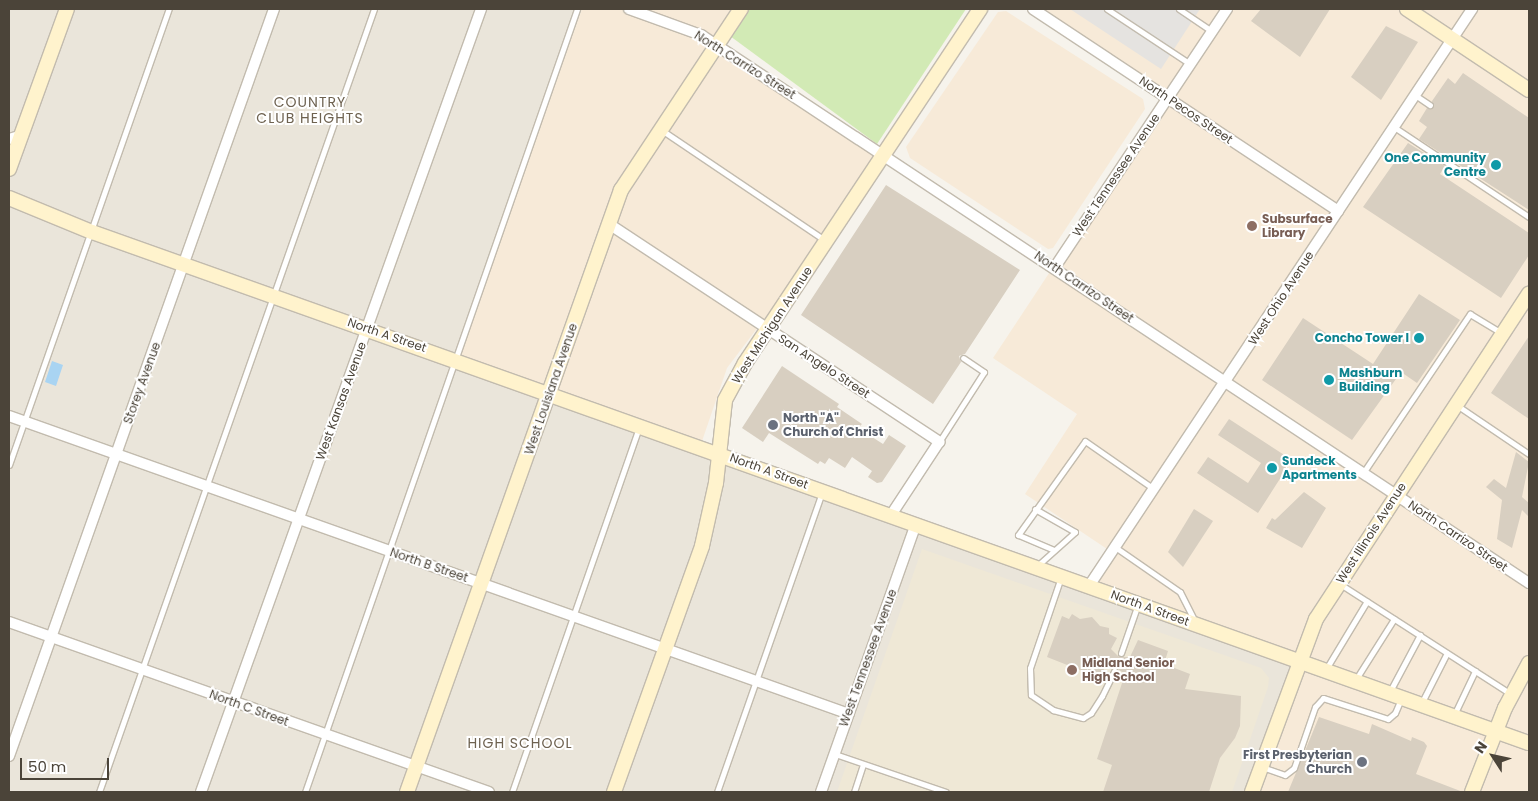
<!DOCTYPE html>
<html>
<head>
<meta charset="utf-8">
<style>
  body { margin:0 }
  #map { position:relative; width:1538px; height:801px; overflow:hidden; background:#f6f3ec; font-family:Poppins,sans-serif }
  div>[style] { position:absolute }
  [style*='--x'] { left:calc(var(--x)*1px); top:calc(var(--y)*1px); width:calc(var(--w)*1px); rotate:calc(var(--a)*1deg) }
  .residential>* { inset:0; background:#eae5da }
  .commercial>* { inset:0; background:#f7ead8 }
  .education>* { inset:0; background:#efe8d6 }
  .green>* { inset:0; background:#d2eab5 }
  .parking>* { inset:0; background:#e5e3e0 }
  .water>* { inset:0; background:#a9d4f2 }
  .building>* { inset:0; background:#d8cfc1 }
  .roads { filter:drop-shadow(1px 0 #c2bbae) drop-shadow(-1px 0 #c2bbae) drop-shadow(0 1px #c2bbae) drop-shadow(0 -1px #c2bbae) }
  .lane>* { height:5px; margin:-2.5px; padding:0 2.5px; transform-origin:2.5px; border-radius:2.5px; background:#fff }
  .street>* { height:10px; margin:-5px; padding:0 5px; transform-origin:5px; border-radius:5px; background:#fff }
  .secondary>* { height:14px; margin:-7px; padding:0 7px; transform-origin:7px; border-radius:7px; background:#fff3cd }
  .dots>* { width:14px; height:14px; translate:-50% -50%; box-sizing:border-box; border:2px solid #fff; border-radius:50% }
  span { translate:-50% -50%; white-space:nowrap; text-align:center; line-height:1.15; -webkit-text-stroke:4px #fff; paint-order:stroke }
  .street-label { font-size:12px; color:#4b4439 }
  .culture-label { font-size:12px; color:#0d838f; font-weight:700 }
  .right { translate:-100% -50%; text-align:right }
  .left { translate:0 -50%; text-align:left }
  .education-label { font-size:12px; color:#785e54; font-weight:700 }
  .worship-label { font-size:12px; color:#5b616d; font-weight:700 }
  .neighbourhood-label { font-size:14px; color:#6e6250; letter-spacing:1px }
  .frame { position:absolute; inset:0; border:10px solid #4b4439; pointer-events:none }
  .north { position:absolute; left:1468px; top:731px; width:50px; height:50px; -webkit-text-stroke:4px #fff; paint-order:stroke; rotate:305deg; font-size:14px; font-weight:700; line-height:20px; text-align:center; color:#4b4439 }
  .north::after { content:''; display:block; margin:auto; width:18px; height:22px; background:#4b4439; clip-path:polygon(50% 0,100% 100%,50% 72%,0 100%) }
  .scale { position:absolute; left:20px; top:758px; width:89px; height:22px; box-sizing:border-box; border:2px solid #4b4439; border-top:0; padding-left:6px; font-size:15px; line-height:18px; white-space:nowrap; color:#4b4439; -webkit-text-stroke:4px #fff; paint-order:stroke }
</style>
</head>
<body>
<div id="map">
  <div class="residential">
    <i style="clip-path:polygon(9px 9px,582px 9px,455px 366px,1297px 660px,1252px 792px,9px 792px)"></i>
  </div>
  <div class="commercial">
    <i style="clip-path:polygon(582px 9px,732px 9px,711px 40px,882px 154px,825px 239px,727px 368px,700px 447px,455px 366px)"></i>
    <i style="clip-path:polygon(1034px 9px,1529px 9px,1529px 792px,1252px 792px,1297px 660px,1086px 586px,1110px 551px,1025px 494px,1077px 414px,993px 358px,1166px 96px)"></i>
    <i style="clip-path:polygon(1006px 11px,1143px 99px,1145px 109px,1053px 248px,1048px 249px,910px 158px,906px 147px,998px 12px)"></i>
  </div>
  <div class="education">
    <i style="clip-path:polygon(922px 549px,1261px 668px,1269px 678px,1268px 687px,1232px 792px,837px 792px)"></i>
  </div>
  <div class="green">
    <i style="clip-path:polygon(748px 9px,966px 9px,877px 144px,730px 36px)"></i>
  </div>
  <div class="parking">
    <i style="clip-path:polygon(1070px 9px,1200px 9px,1161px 69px)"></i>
  </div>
  <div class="water">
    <i style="clip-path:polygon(52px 361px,63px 365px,56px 386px,45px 382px)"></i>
  </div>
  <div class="building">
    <i style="clip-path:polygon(1261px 9px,1330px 9px,1300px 57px,1251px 21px)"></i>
    <i style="clip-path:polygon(1386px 26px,1418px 42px,1381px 100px,1351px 77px)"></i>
    <i style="clip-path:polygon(1463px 73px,1529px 118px,1529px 210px,1419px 139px,1427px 127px,1419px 121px,1427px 108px,1433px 108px,1432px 101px,1448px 78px,1455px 84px)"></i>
    <i style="clip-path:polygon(1408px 143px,1445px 166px,1440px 174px,1529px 233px,1529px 255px,1501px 298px,1363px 207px)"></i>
    <i style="clip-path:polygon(886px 185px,1020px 270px,965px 354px,959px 356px,961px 362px,933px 404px,801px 315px)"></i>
    <i style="clip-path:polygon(1419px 294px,1460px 320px,1417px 383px,1401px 372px,1352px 440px,1262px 380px,1303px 318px,1373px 364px)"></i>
    <i style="clip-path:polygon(1529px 336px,1529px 419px,1491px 393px)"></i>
    <i style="clip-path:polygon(782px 366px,839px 404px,837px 407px,862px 424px,858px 428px,883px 444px,889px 435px,906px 446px,882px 482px,877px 483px,868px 477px,872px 471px,852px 457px,845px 468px,829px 458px,825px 464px,820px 461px,818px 464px,769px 433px,763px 442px,742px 428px)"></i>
    <i style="clip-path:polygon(1229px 419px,1292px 460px,1258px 513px,1197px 473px,1208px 457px,1248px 483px,1261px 463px,1218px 435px)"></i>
    <i style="clip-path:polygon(1516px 452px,1529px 462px,1522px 497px,1529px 503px,1529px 517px,1522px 510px,1512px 548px,1497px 539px,1502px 500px,1486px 487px,1494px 479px,1506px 488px)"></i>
    <i style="clip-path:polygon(1304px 492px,1326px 508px,1302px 548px,1266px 528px,1272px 518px,1275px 520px)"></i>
    <i style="clip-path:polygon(1194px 509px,1213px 521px,1183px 567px,1168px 552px)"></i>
    <i style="clip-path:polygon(1072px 614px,1080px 619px,1092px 617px,1100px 626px,1109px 628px,1109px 634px,1117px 638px,1111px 649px,1119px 657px,1130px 657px,1138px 640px,1168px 651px,1164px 664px,1190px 674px,1185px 689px,1241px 696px,1240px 726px,1235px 738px,1220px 758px,1209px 792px,1103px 792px,1112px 765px,1097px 759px,1125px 674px,1115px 667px,1105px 667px,1100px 678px,1047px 657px,1062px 616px,1069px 619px)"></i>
    <i style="clip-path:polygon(1319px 717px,1369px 734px,1372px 724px,1411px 741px,1412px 737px,1424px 742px,1427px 746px,1416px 774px,1463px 792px,1288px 792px)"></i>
  </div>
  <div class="roads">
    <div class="lane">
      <i style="--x:1107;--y:9;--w:100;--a:33.5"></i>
      <i style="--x:1179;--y:9;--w:40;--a:34"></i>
      <i style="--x:1415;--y:95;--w:18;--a:34"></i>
      <i style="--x:1394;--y:127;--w:162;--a:33.7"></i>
      <i style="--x:663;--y:131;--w:197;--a:34"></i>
      <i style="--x:1458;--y:406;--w:86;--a:34.1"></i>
      <i style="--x:939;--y:442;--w:83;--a:-57.3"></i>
      <i style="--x:984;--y:372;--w:25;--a:-146"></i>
      <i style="--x:9;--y:465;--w:483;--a:-70.7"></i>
      <i style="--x:1363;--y:473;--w:192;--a:-56.1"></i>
      <i style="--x:1470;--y:314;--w:37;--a:31"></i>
      <i style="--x:1035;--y:509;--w:46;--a:29.9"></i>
      <i style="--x:1075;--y:532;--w:51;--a:138.2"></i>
      <i style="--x:1115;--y:547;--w:79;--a:34.7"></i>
      <i style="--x:1180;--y:592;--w:34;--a:63"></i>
      <i style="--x:1054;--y:550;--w:39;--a:-157"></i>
      <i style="--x:1018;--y:535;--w:115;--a:-54.5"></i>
      <i style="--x:1085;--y:441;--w:84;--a:34.8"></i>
      <i style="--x:1061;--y:577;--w:96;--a:108.8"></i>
      <i style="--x:1030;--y:668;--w:27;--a:88"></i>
      <i style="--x:1031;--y:695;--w:27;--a:34"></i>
      <i style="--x:1053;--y:710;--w:31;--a:15"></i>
      <i style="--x:1083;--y:718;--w:9;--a:-32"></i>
      <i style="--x:1091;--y:713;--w:20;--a:-57"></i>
      <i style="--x:1102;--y:696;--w:28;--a:-64"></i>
      <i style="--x:1340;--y:584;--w:203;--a:32.8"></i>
      <i style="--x:1121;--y:653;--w:52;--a:-70.9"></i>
      <i style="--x:1326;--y:669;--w:79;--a:-58.9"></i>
      <i style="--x:1356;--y:679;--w:71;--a:-57.7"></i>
      <i style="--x:1389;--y:693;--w:66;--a:-61.9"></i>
      <i style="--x:1421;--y:704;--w:57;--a:-63"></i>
      <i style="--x:1454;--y:715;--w:49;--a:-64.5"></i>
      <i style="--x:835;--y:754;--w:117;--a:18.9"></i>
      <i style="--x:1262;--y:767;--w:24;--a:19"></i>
      <i style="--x:1285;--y:775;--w:11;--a:-38"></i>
      <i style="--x:1294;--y:768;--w:65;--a:-71"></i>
      <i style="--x:1315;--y:707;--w:12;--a:-48"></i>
      <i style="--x:1323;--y:698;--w:68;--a:17.9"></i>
      <i style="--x:1388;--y:719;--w:9;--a:-41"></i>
      <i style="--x:1395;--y:713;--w:15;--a:-67"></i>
      <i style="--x:99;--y:792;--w:830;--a:-70.65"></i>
      <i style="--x:305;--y:792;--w:829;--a:-70.84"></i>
      <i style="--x:512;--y:792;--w:386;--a:-70.8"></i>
      <i style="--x:717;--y:792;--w:317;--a:-70.7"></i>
      <i style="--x:854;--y:792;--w:29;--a:-72"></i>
    </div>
    <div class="street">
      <i style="--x:629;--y:9;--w:77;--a:19.9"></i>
      <i style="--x:701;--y:35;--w:993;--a:33.5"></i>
      <i style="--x:1033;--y:9;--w:366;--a:33.5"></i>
      <i style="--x:9;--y:139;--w:14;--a:-17"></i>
      <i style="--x:609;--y:224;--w:396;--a:33.4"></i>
      <i style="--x:939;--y:442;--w:87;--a:123.3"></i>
      <i style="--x:1055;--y:267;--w:310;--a:-56.3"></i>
      <i style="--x:9;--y:416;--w:891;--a:19.53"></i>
      <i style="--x:1089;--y:586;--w:693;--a:-56.42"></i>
      <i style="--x:9;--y:622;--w:509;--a:19.5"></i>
      <i style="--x:9;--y:756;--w:793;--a:-70.47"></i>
      <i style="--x:201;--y:792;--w:832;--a:-70.32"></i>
      <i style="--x:821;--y:792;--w:284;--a:-70.5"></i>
    </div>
    <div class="secondary">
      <i style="--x:1407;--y:9;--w:146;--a:33.6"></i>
      <i style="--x:9;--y:169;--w:170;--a:-70.1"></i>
      <i style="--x:9;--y:198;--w:90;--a:22.3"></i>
      <i style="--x:92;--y:232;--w:1525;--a:19.58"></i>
      <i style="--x:407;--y:792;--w:639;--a:-70.43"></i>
      <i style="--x:621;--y:190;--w:217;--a:-56.5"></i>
      <i style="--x:614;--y:792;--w:261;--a:-70.3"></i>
      <i style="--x:702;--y:546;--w:65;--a:-77.5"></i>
      <i style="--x:716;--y:483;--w:83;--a:-83.8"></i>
      <i style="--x:725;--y:400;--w:42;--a:-61.6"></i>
      <i style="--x:745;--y:363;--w:425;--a:-56.4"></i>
      <i style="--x:1252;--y:792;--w:184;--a:-69.7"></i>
      <i style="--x:1316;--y:619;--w:389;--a:-56.8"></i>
      <i style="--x:1472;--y:792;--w:90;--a:-68.6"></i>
      <i style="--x:1505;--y:708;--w:51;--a:-61.9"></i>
    </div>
  </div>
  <div class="dots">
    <i style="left:1496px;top:165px;background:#0f9aa8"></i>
    <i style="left:1252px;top:226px;background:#8d6e63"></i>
    <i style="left:1419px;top:338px;background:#0f9aa8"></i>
    <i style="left:1329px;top:380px;background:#0f9aa8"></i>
    <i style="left:773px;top:425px;background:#6b7280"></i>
    <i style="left:1272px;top:468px;background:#0f9aa8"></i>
    <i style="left:1072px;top:670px;background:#8d6e63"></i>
    <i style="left:1362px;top:762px;background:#6b7280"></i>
  </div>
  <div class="street-label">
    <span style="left:745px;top:65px;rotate:32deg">North Carrizo Street</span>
    <span style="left:1186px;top:110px;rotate:34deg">North Pecos Street</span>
    <span style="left:1116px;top:175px;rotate:-56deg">West Tennessee Avenue</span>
    <span style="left:1084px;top:287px;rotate:34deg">North Carrizo Street</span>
    <span style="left:1281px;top:298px;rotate:-57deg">West Ohio Avenue</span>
    <span style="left:772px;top:325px;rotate:-57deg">West Michigan Avenue</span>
    <span style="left:387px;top:335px;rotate:19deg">North A Street</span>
    <span style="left:824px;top:366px;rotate:33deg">San Angelo Street</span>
    <span style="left:142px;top:383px;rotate:-70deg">Storey Avenue</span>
    <span style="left:551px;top:389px;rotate:-71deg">West Louisiana Avenue</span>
    <span style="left:341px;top:401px;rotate:-70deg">West Kansas Avenue</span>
    <span style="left:769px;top:471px;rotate:20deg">North A Street</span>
    <span style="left:1371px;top:533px;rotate:-57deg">West Illinois Avenue</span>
    <span style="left:1458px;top:536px;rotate:34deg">North Carrizo Street</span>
    <span style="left:429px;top:565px;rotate:19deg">North B Street</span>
    <span style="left:1150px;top:608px;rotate:20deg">North A Street</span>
    <span style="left:868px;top:658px;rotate:-70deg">West Tennessee Avenue</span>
    <span style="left:249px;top:708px;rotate:20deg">North C Street</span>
  </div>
  <div class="culture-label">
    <span class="right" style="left:1486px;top:165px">One Community<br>Centre</span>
    <span class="right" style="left:1409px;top:338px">Concho Tower I</span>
    <span class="left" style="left:1339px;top:380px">Mashburn<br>Building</span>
    <span class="left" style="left:1282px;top:468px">Sundeck<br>Apartments</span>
  </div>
  <div class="education-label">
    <span class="left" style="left:1262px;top:226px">Subsurface<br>Library</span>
    <span class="left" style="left:1082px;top:670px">Midland Senior<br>High School</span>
  </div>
  <div class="worship-label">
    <span class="left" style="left:783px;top:425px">North "A"<br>Church of Christ</span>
    <span class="right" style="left:1352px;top:762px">First Presbyterian<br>Church</span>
  </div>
  <div class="neighbourhood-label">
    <span style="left:310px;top:110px">COUNTRY<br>CLUB HEIGHTS</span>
    <span style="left:520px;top:743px">HIGH SCHOOL</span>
  </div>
  <div class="frame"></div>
  <div class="north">N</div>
  <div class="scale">50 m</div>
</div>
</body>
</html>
